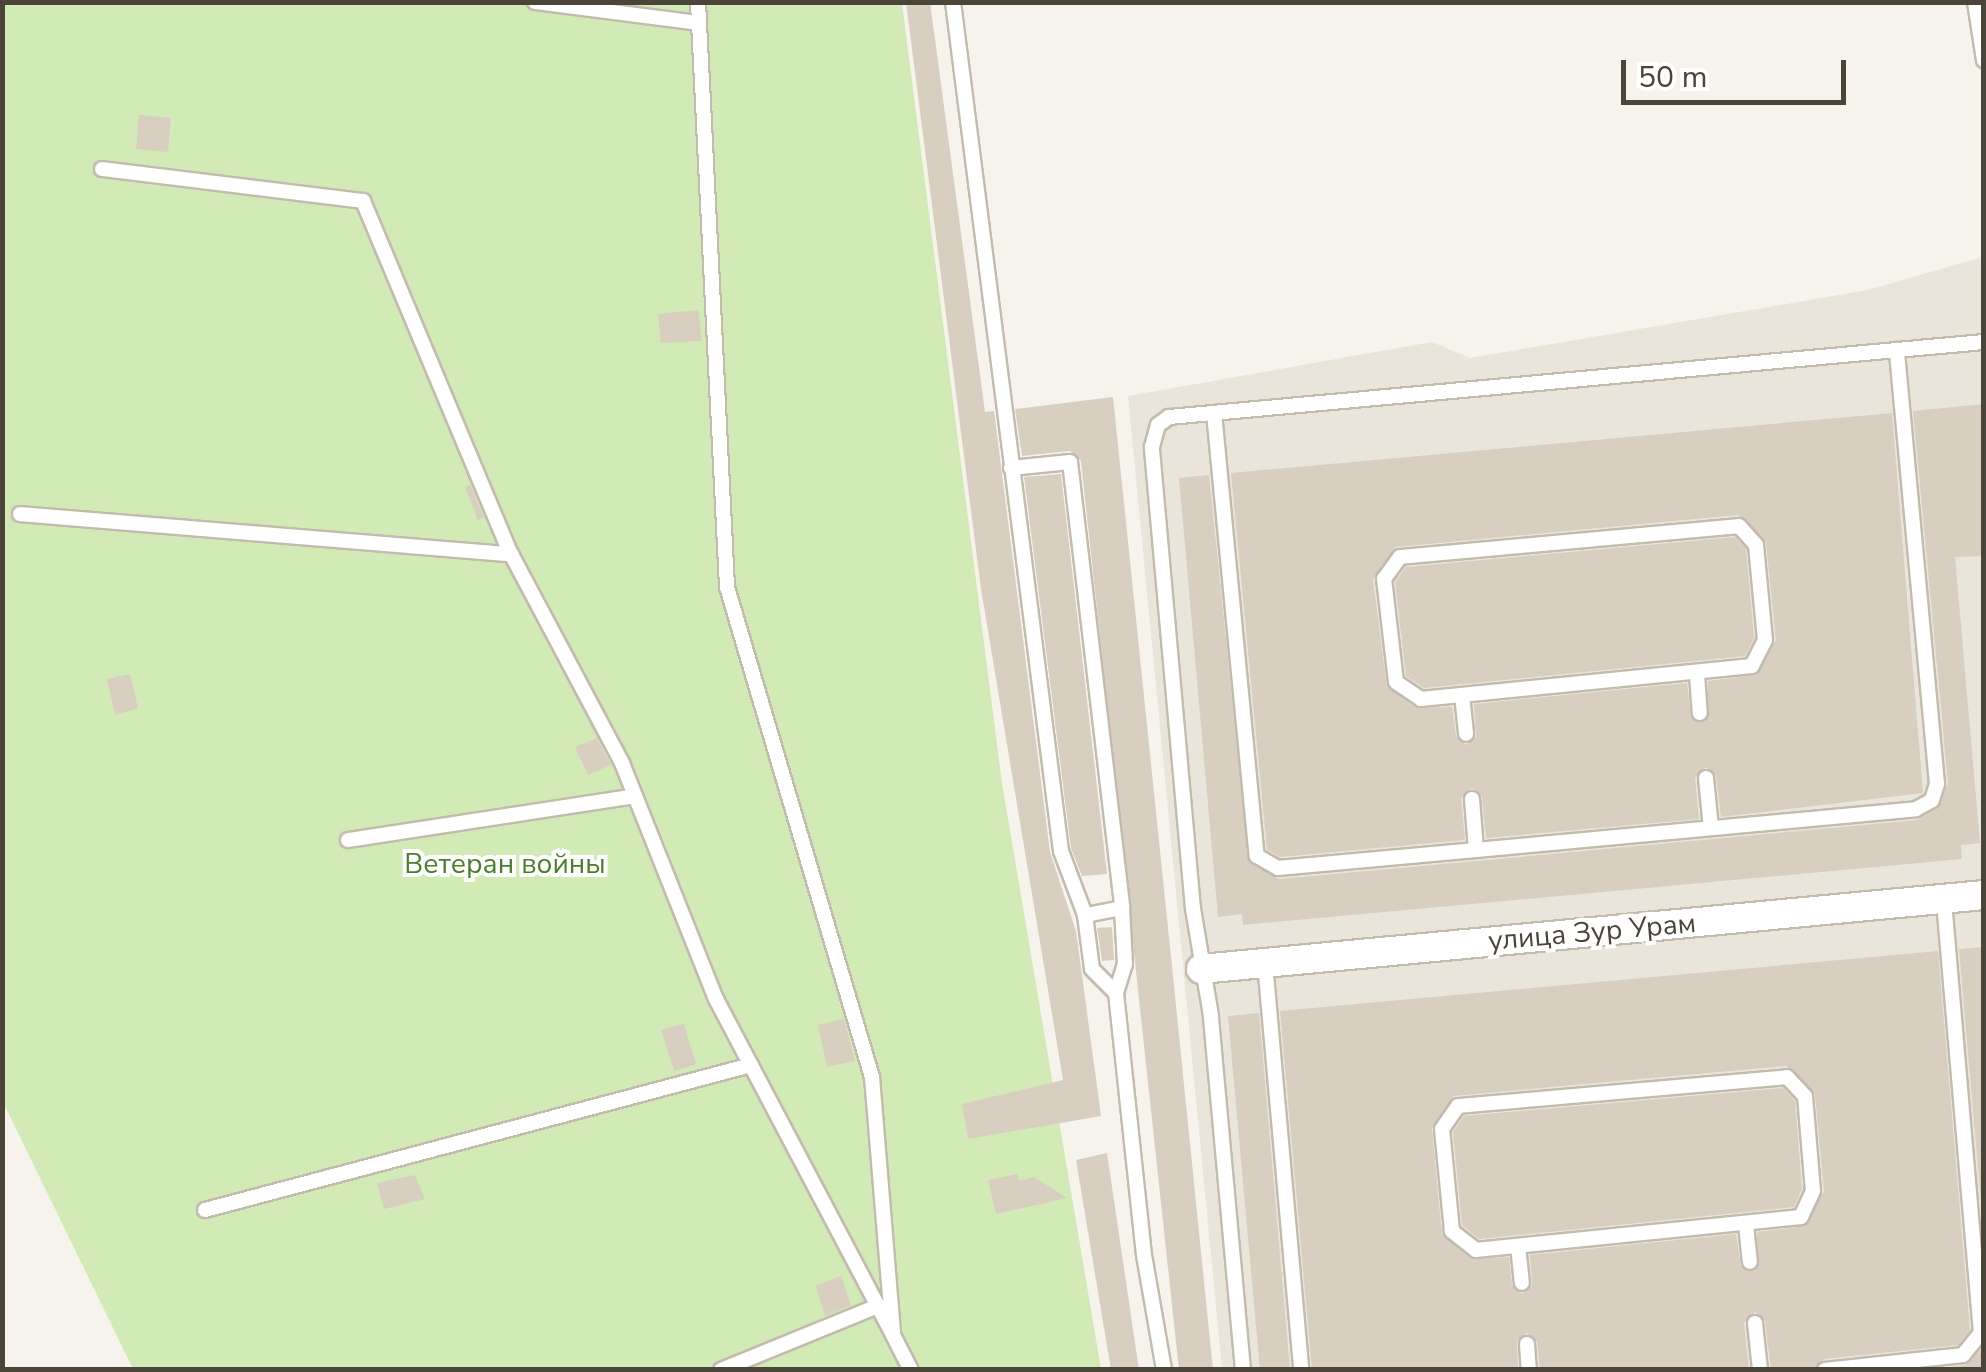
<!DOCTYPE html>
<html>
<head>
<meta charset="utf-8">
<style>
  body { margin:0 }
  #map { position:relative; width:1986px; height:1372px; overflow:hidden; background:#f6f3ec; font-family:"Nunito Sans",sans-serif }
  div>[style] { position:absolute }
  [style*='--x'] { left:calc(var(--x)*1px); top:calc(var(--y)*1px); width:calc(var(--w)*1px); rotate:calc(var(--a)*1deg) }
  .residential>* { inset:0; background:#eae5da }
  .green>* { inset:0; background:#d2eab5 }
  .building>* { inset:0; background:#d8cfc1 }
  .roads { filter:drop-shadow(2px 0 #c2bbae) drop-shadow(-2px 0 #c2bbae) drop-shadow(0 2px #c2bbae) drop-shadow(0 -2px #c2bbae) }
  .lane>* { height:14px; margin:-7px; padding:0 7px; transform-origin:7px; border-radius:7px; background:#fff }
  .street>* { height:28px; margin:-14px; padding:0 14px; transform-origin:14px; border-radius:14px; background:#fff }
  span { translate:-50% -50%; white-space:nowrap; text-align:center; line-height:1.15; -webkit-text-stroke:8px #fff; paint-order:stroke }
  .park-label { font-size:28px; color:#4a7f2a }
  .street-label { font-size:28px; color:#4b4439 }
  .frame { position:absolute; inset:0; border:5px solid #4b4439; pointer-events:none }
  .scale { position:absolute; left:1621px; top:60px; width:225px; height:45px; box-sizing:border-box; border:5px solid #4b4439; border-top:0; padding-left:12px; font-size:30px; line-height:35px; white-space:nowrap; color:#4b4439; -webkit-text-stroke:8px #fff; paint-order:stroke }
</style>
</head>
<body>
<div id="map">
  <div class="residential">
    <i style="clip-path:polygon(1983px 257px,1983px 1369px,1222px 1369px,1128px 396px,1432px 342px,1470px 358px,1868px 290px)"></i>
  </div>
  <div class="green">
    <i style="clip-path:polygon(3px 3px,902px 3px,1002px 783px,1101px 1369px,133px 1369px,3px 1102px)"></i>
  </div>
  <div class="building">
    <i style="clip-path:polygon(906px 2px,930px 2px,985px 412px,994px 411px,1050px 852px,1076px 931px,1101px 1116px,968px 1139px,962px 1104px,1063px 1080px,981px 589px)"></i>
    <i style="clip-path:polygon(139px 115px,171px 118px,168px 152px,136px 149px)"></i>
    <i style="clip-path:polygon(698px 310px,702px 341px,661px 343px,658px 314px)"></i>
    <i style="clip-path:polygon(1113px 397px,1173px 976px,1213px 1370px,1179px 1370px,1081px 461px,1070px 451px,1022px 456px,1015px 409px)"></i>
    <i style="clip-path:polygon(1984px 404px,1984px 556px,1955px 557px,1980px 843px,1961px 845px,1962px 859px,1243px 925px,1242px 914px,1218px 917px,1179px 478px,1209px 475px,1249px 862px,1279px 879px,1477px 861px,1917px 820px,1938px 808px,1948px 783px,1913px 411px)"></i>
    <i style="clip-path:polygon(evenodd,1892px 413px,1923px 793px,1721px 817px,1716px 776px,1706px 767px,1695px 778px,1699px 819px,1486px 838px,1482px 797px,1472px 788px,1461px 799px,1465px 840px,1280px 857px,1267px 850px,1231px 473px,1892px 413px,1738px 515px,1766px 543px,1776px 640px,1757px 675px,1708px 681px,1705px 722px,1691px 718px,1687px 683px,1474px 704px,1476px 737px,1466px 745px,1456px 736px,1452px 707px,1416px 708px,1387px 687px,1373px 580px,1395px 547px,1738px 515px)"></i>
    <i style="clip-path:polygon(1061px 474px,1107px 874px,1082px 876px,1071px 848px,1024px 477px)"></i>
    <i style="clip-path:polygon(470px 485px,484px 517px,478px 520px,465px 487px)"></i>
    <i style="clip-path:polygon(1735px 537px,1746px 549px,1754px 638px,1745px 656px,1424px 688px,1406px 676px,1395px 582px,1406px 567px)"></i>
    <i style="clip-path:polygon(130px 674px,138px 708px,115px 715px,107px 679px)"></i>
    <i style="clip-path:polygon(597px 738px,611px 765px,588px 775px,575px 747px)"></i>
    <i style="clip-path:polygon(1112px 927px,1114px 960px,1102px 961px,1097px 928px)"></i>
    <i style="clip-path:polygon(1984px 947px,1984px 1237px,1959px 949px)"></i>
    <i style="clip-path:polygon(evenodd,1938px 951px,1970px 1330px,1958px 1345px,1824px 1359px,1815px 1370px,1771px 1370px,1765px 1321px,1755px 1312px,1744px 1323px,1749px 1370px,1540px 1370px,1537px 1342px,1527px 1333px,1517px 1340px,1518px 1370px,1312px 1370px,1280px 1011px,1938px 951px,1786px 1066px,1815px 1094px,1824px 1191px,1806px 1226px,1757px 1232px,1755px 1271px,1741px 1267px,1736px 1234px,1530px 1255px,1532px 1286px,1522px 1294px,1512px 1285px,1509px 1257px,1471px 1259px,1442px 1235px,1432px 1129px,1453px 1096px,1786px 1066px)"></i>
    <i style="clip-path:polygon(1258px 1013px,1259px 1013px,1290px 1370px,1260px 1370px,1228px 1016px)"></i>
    <i style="clip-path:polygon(844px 1019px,855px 1061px,827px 1067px,818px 1025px)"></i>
    <i style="clip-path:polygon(684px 1024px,696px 1064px,674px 1071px,661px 1030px)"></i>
    <i style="clip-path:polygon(1783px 1088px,1795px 1101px,1802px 1189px,1794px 1207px,1479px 1239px,1462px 1225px,1453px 1132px,1464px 1116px)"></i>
    <i style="clip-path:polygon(1107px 1153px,1139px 1370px,1111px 1370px,1076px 1160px)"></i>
    <i style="clip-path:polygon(1017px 1174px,1019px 1181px,1034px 1177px,1067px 1198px,996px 1214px,988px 1180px)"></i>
    <i style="clip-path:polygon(415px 1175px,425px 1199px,384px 1209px,377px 1183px)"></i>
    <i style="clip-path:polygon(841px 1276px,851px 1305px,825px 1316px,816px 1286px)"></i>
    <i style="clip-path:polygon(1984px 1347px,1984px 1368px,1928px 1370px,1966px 1365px)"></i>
  </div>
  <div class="roads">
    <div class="lane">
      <i style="--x:535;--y:2;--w:165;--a:7.3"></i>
      <i style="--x:698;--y:2;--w:586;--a:87.16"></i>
      <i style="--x:727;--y:587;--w:511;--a:73.52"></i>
      <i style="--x:872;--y:1077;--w:259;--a:85.3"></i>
      <i style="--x:893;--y:1335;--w:39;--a:63"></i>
      <i style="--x:953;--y:2;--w:856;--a:82.75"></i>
      <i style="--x:1061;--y:851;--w:68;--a:69.4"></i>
      <i style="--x:1085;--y:915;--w:54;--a:82.6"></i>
      <i style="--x:1092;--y:969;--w:34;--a:45"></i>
      <i style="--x:1116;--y:993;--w:263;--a:83.9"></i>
      <i style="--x:1144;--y:1255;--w:117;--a:80.1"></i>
      <i style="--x:1975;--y:2;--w:59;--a:81.2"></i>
      <i style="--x:102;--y:169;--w:263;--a:7"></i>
      <i style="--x:363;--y:201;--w:383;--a:67.3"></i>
      <i style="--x:511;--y:554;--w:237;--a:62"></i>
      <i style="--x:622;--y:763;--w:254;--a:68.3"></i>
      <i style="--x:716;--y:999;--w:380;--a:62.2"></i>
      <i style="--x:1214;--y:413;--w:445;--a:84.5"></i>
      <i style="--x:1257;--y:856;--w:24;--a:30"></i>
      <i style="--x:1278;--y:868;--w:199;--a:-5.2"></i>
      <i style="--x:1476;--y:850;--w:442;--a:-5.3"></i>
      <i style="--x:1916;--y:809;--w:18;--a:-29"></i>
      <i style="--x:1932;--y:800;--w:17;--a:-73"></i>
      <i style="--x:1937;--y:784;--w:436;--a:-95.3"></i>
      <i style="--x:1011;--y:468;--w:59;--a:-5.8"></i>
      <i style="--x:1070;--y:462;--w:449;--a:83.3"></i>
      <i style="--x:1122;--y:908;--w:38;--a:169"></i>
      <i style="--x:20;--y:514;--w:493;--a:4.7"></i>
      <i style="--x:1739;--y:526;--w:25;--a:48"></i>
      <i style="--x:1756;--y:545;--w:95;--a:84.6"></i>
      <i style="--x:1765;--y:640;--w:29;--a:117"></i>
      <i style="--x:1752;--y:666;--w:333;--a:174.3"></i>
      <i style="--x:1421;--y:699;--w:30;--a:-146"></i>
      <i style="--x:1396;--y:682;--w:104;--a:-96.6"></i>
      <i style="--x:1384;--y:579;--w:27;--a:-54"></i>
      <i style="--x:1400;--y:557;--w:340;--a:-5.2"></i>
      <i style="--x:1697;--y:674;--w:39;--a:86"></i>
      <i style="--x:1462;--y:695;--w:39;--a:84"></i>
      <i style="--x:1706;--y:778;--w:50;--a:84.3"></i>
      <i style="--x:1472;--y:799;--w:51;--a:85.5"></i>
      <i style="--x:348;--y:840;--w:290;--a:-8.7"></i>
      <i style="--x:1265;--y:963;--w:409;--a:84.9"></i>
      <i style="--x:1116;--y:993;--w:30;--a:-73"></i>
      <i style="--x:1125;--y:964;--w:56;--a:-93.1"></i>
      <i style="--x:1787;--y:1077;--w:26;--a:47"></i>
      <i style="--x:1805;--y:1096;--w:95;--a:85.2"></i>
      <i style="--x:1813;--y:1191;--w:29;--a:115"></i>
      <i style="--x:1801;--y:1217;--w:327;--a:174.2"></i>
      <i style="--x:1476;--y:1250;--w:31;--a:-142"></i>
      <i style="--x:1452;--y:1231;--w:102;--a:-95.6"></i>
      <i style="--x:1442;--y:1129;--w:28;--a:-55"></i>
      <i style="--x:1458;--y:1106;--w:330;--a:-5"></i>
      <i style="--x:205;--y:1210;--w:565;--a:-14.87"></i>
      <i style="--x:1746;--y:1225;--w:37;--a:84"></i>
      <i style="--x:1518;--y:1246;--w:37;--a:84"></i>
      <i style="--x:1755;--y:1323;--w:47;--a:83.9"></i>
      <i style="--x:1527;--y:1344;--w:26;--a:86"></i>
      <i style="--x:721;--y:1370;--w:170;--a:-22.2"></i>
      <i style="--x:1243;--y:1370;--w:355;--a:-95.2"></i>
      <i style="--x:1211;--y:1016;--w:109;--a:-99.5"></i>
      <i style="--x:1193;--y:909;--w:464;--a:-95.1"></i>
      <i style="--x:1152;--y:447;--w:23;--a:-75"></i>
      <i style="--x:1158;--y:425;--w:14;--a:-36"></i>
      <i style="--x:1169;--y:417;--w:818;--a:-5.26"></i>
      <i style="--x:1825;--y:1370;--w:139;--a:-6.2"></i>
      <i style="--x:1963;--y:1355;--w:28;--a:-51"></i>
      <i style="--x:1981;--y:1333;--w:437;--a:-94.9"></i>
    </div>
    <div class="street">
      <i style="--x:1201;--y:969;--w:786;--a:-5.4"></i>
    </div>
  </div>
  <div class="park-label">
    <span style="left:505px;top:864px">Ветеран войны</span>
  </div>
  <div class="street-label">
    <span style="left:1592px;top:932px;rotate:-5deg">улица Зур Урам</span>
  </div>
  <div class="frame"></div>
  <div class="scale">50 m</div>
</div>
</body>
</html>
